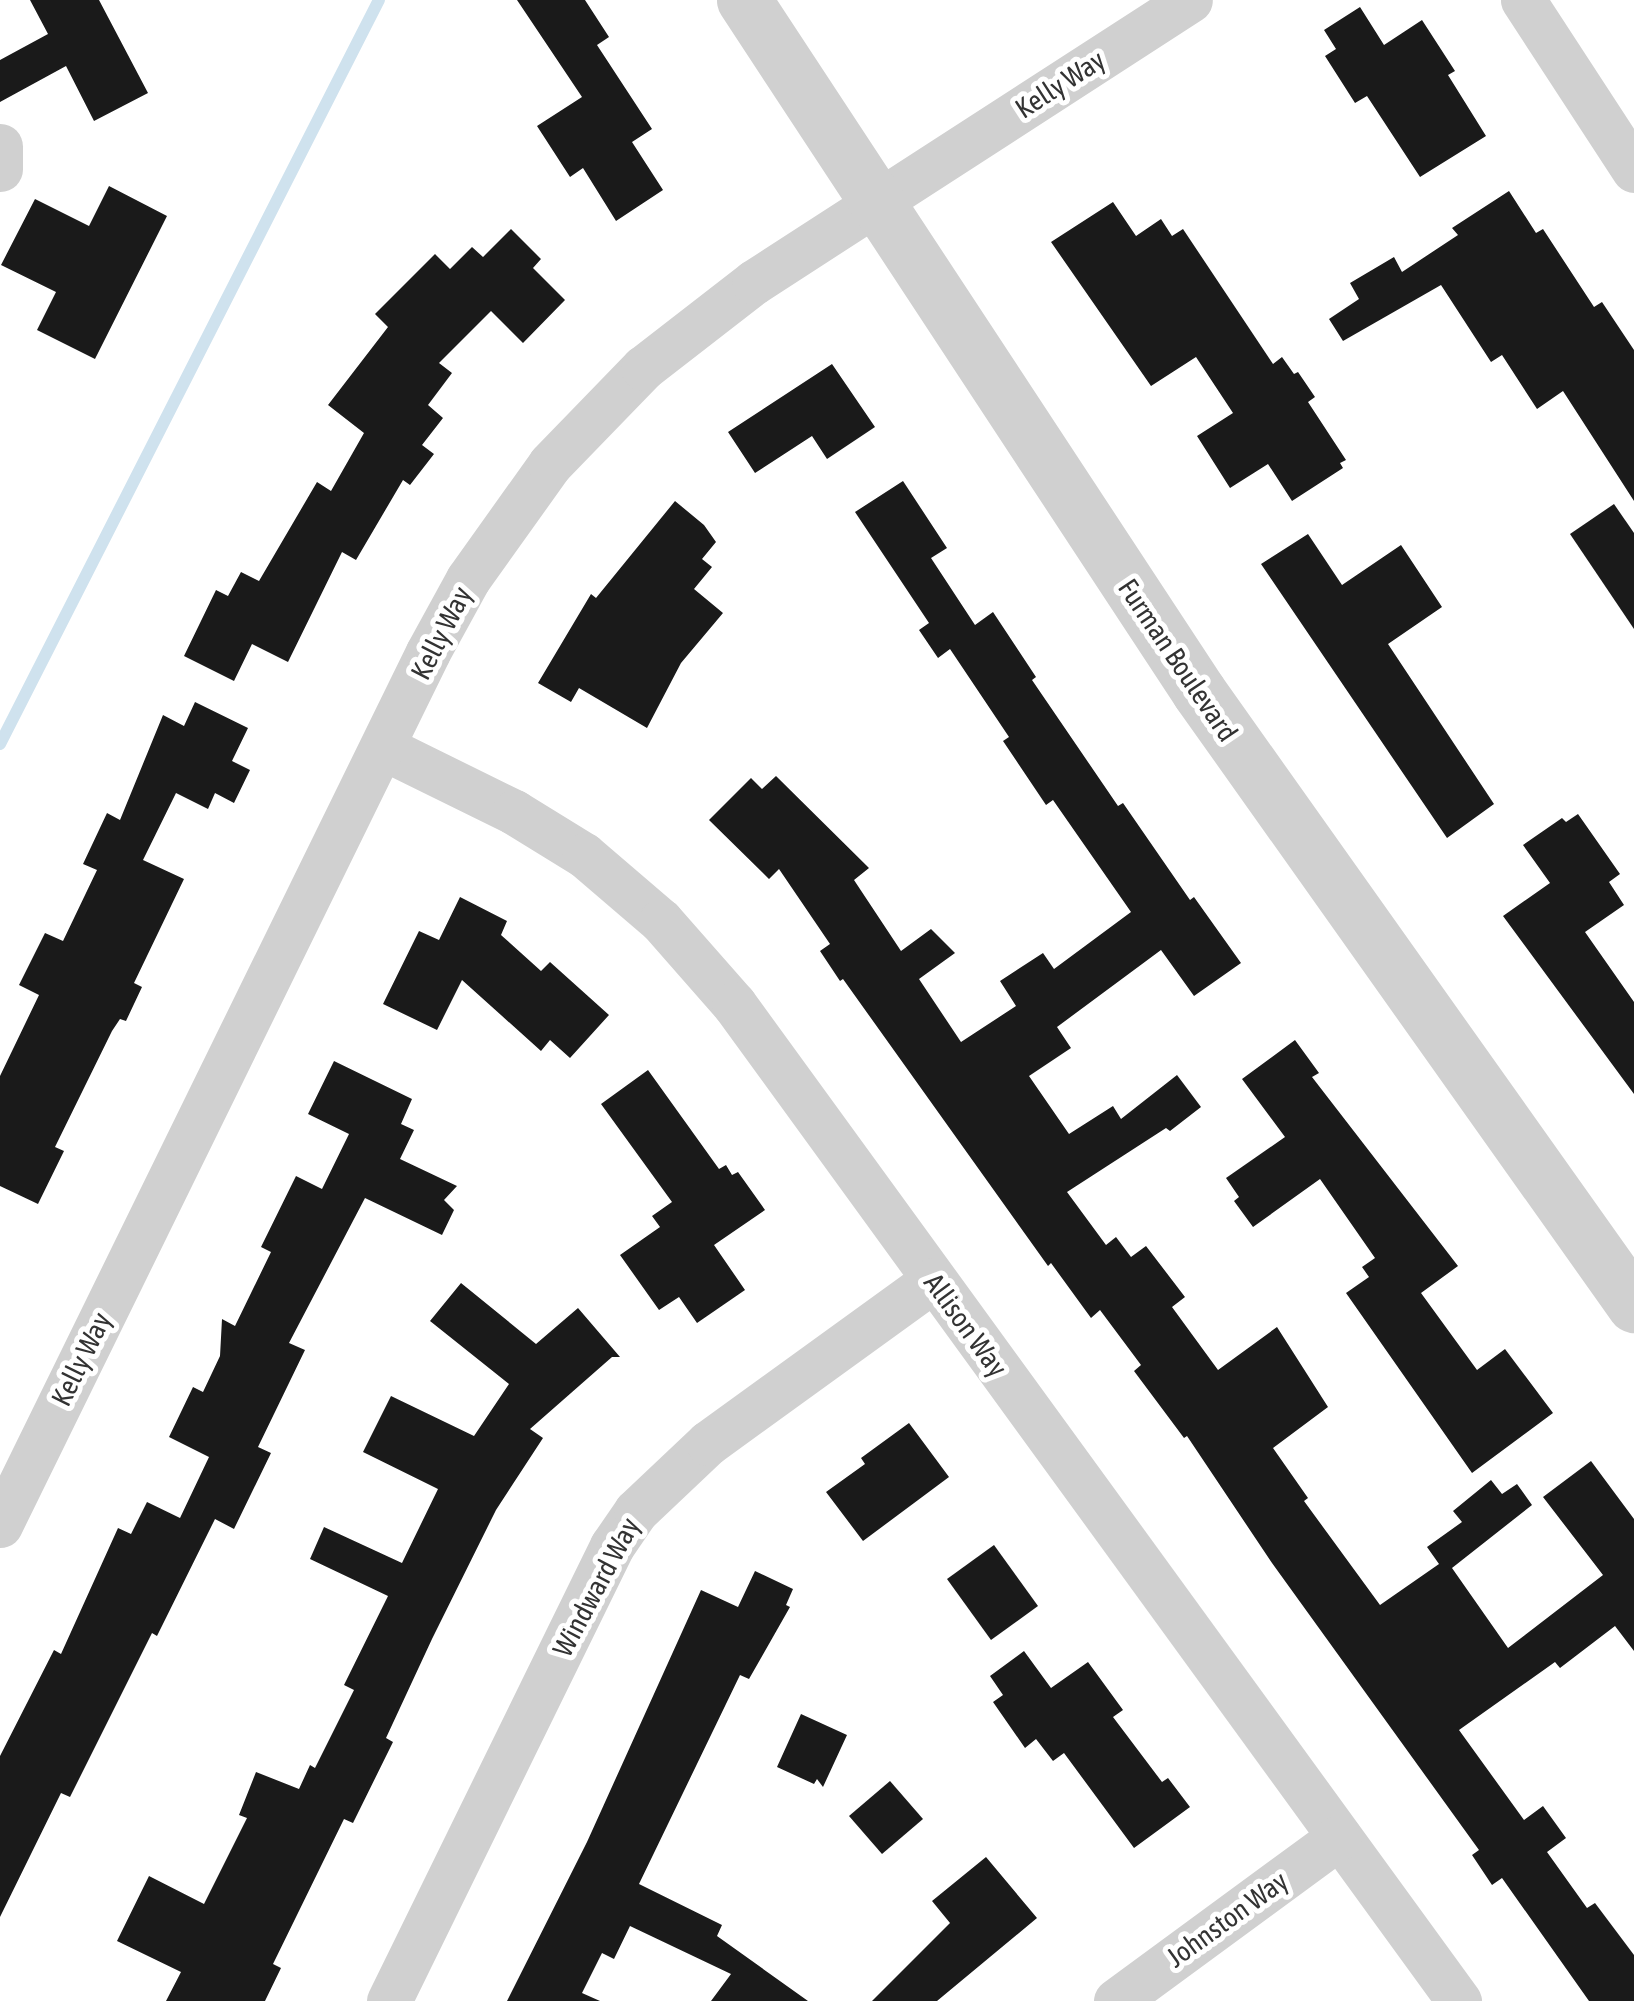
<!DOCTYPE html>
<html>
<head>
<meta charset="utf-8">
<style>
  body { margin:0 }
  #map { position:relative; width:1634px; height:2001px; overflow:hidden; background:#fff; font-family:"Asap Condensed",sans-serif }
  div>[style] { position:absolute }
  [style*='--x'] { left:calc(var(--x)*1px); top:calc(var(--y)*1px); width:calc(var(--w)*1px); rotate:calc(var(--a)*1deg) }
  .stream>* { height:12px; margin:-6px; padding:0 6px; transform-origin:6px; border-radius:6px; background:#cfe2ee }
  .building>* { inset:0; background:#1a1a1a }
  .minor>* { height:45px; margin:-22.5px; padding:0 22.5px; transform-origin:22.5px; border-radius:22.5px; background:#d0d0d0 }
  .tertiary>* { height:55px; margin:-27.5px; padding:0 27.5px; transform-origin:27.5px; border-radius:27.5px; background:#d0d0d0 }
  span { translate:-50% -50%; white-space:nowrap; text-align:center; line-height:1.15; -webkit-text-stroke:10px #fff; paint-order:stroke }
  .street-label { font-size:28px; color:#333 }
</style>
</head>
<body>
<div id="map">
  <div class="stream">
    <i style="--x:0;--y:744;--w:835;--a:-63.01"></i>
  </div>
  <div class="building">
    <i style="clip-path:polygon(30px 0,99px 0,148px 93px,94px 121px,66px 66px,0 102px,0 60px,48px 34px)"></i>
    <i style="clip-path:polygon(517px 0,585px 0,609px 37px,597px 45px,652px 129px,632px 142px,663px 190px,616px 221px,583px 168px,570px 177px,537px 126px,582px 97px)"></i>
    <i style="clip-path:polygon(1360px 7px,1384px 45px,1422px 20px,1455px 71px,1448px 75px,1486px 136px,1420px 177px,1367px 96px,1355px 103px,1325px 56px,1336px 49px,1324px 30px)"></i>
    <i style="clip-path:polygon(109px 186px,167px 216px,95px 359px,37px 330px,56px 292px,1px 265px,35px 199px,89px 226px)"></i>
    <i style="clip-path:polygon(1509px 191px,1536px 233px,1543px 229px,1594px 307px,1602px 302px,1634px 350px,1634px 501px,1563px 391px,1537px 409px,1502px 355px,1491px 362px,1441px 285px,1343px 341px,1329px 319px,1359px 299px,1350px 283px,1394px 257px,1402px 272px,1458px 235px,1452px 228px)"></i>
    <i style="clip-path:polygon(1113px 202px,1136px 236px,1161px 219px,1172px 236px,1183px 229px,1273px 364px,1282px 357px,1294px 374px,1298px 372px,1315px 397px,1308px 402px,1346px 460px,1340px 463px,1343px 468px,1292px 501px,1268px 464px,1230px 488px,1197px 436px,1233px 413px,1196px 357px,1151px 386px,1051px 242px)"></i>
    <i style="clip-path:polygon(511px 229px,541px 259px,533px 268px,565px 300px,523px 343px,491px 311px,439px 363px,452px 373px,428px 405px,443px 418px,422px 445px,434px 454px,410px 485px,403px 480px,356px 560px,342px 552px,288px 662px,252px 644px,234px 681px,184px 656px,216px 590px,228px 596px,241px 572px,259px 581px,317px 482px,331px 491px,364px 433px,328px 405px,388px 327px,375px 314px,435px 254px,450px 269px,472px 247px,483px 257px)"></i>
    <i style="clip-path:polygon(832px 364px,875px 427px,827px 459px,812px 436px,755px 473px,728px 432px)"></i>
    <i style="clip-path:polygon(903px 481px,947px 548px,931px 558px,975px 625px,993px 612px,1036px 677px,1032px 680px,1118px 806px,1123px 803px,1190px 900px,1194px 897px,1241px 963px,1194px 996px,1161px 950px,1057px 1027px,1071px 1048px,1029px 1076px,1069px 1134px,1113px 1106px,1121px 1119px,1177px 1075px,1201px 1107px,1170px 1131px,1166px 1128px,1067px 1192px,1106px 1245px,1116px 1237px,1131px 1257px,1146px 1246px,1185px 1297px,1172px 1307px,1218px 1370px,1277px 1327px,1328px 1407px,1273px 1448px,1308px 1498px,1304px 1501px,1380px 1605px,1439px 1564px,1427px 1547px,1462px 1522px,1453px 1511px,1491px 1480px,1502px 1494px,1517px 1484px,1532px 1505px,1452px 1568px,1508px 1648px,1603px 1575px,1543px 1497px,1591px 1461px,1634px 1519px,1634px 1651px,1615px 1626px,1560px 1668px,1555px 1662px,1459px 1730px,1524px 1820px,1543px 1806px,1566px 1838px,1547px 1852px,1587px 1908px,1595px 1903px,1634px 1955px,1634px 2001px,1589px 2001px,1502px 1878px,1492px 1885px,1472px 1855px,1479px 1850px,1272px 1563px,1187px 1436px,1184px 1438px,1134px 1371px,1141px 1365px,1100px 1310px,1091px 1318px,1051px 1263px,1048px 1266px,843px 979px,840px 981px,820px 951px,830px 944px,779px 869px,769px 879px,709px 820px,751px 778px,762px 789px,776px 776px,869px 868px,854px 880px,901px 951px,931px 929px,955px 953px,919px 979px,961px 1042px,1016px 1006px,1000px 981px,1043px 953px,1054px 969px,1131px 912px,1053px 800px,1046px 805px,1003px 741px,1009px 737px,950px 649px,938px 658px,919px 630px,929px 623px,855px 512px)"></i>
    <i style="clip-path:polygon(675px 501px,704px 525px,716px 542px,702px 559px,712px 567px,694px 589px,723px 613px,681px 663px,647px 728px,579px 688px,571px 702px,538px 683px,591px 594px,596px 598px)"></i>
    <i style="clip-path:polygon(1614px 504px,1634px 533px,1634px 629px,1570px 534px)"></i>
    <i style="clip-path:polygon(1308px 534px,1342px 585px,1401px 545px,1442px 607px,1388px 644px,1494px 804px,1447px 838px,1261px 564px)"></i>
    <i style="clip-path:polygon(195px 702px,248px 728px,232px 761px,250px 770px,234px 803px,215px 793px,208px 809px,176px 793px,143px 860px,184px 879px,134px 983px,142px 987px,126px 1021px,120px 1019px,112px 1031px,55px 1147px,64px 1151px,38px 1204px,0 1186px,0 1076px,39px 995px,19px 985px,45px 933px,63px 941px,97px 870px,83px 864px,107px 813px,120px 820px,163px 715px,184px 726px)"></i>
    <i style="clip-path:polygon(1578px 814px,1620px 874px,1609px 882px,1624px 905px,1585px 932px,1634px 1002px,1634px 1094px,1503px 916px,1550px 883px,1523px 845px,1562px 818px,1566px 822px)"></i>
    <i style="clip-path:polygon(460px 897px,507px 921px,501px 935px,541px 971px,550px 962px,609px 1015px,570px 1058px,550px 1040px,541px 1051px,462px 980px,437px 1030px,383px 1004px,419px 931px,439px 940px)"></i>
    <i style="clip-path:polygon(1295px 1040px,1319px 1073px,1312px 1077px,1458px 1266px,1421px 1293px,1477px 1370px,1505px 1349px,1553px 1413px,1472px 1473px,1346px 1293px,1369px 1277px,1362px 1267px,1375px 1258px,1320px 1179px,1253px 1227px,1234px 1201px,1239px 1197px,1226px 1178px,1285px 1137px,1242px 1079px)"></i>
    <i style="clip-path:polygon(334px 1061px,412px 1099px,401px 1124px,414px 1130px,400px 1159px,457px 1186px,444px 1200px,454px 1210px,442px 1235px,365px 1198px,289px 1343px,305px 1350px,258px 1447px,271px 1453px,234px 1529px,215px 1519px,157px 1636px,152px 1633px,70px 1797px,61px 1793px,0 1917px,0 1756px,54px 1650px,61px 1654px,118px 1528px,131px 1534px,147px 1502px,180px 1518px,209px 1457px,169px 1437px,193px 1387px,203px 1392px,220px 1356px,222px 1319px,235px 1326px,271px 1252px,261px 1247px,296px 1176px,322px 1189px,349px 1134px,308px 1114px)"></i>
    <i style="clip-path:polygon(648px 1070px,719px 1169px,726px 1165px,732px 1175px,738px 1172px,765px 1210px,714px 1245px,745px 1290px,697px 1323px,679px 1297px,659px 1310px,620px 1255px,660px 1227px,652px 1216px,672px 1202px,601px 1104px)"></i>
    <i style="clip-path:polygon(461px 1283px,536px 1344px,578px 1308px,620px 1357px,612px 1357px,530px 1429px,543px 1438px,496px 1510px,432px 1639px,386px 1738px,393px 1742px,353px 1823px,344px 1819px,273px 1964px,281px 1968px,265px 2001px,166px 2001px,181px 1972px,117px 1941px,149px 1876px,204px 1904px,247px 1818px,239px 1815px,256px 1772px,299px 1789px,310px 1765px,315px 1768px,354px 1690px,344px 1685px,388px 1596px,310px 1559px,324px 1527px,402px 1563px,438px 1489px,363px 1452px,391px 1396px,474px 1436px,509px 1384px,430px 1321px)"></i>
    <i style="clip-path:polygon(909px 1423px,949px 1477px,863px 1541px,826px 1492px,865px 1464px,861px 1458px)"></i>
    <i style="clip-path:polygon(994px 1545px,1038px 1606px,991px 1640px,947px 1579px)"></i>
    <i style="clip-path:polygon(755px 1571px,793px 1589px,786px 1605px,790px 1607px,749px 1679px,740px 1675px,639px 1884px,722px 1925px,717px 1936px,808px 2001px,711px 2001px,731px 1974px,630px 1926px,614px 1959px,602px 1953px,582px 1993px,600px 2001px,507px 2001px,587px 1842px,701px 1590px,738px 1607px)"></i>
    <i style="clip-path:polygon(1024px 1651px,1051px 1688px,1088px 1662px,1123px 1710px,1113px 1717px,1162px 1782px,1168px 1778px,1190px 1807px,1134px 1848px,1064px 1753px,1053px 1761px,1036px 1739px,1025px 1748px,993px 1702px,1003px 1695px,990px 1676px)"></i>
    <i style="clip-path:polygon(801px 1714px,847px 1735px,823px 1787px,817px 1779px,814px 1784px,777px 1767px)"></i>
    <i style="clip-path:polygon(890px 1781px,923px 1819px,882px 1854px,849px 1816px)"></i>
    <i style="clip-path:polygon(986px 1857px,1037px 1918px,937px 2001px,872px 2001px,950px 1923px,932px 1901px)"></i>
  </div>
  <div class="minor">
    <i style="--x:1523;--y:0;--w:203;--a:56.9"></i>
    <i style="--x:0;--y:146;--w:23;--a:90"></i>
    <i style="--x:384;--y:748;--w:145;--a:26.2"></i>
    <i style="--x:514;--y:812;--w:82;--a:31.6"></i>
    <i style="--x:584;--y:855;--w:101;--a:40.6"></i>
    <i style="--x:661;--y:921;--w:111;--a:48.7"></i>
    <i style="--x:734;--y:1004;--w:1233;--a:53.98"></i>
    <i style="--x:0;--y:1525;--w:972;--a:-63.88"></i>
    <i style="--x:428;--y:652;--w:83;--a:-61.3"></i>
    <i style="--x:468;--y:579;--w:141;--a:-54.5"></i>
    <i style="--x:550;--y:464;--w:134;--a:-45.9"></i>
    <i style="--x:643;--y:368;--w:140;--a:-37.8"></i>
    <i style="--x:754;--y:282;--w:519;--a:-32.89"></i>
    <i style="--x:389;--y:2001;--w:507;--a:-63.89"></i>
    <i style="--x:612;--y:1546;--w:42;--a:-55.6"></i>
    <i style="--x:636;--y:1511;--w:99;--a:-43.4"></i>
    <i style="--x:708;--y:1443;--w:278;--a:-35.9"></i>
    <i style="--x:1116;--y:2001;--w:277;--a:-36.3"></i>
  </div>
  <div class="tertiary">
    <i style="--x:744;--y:0;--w:828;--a:56.67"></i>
    <i style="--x:1199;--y:692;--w:752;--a:54.64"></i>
  </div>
  <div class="street-label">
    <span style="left:1060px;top:84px;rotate:-33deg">Kelly Way</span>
    <span style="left:441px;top:633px;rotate:-63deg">Kelly Way</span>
    <span style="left:1178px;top:660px;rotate:56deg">Furman Boulevard</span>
    <span style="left:966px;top:1325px;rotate:54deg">Allison Way</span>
    <span style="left:81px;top:1359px;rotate:-64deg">Kelly Way</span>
    <span style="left:596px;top:1587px;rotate:-62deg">Windward Way</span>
    <span style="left:1227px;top:1919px;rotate:-36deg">Johnston Way</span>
  </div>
</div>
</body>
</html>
